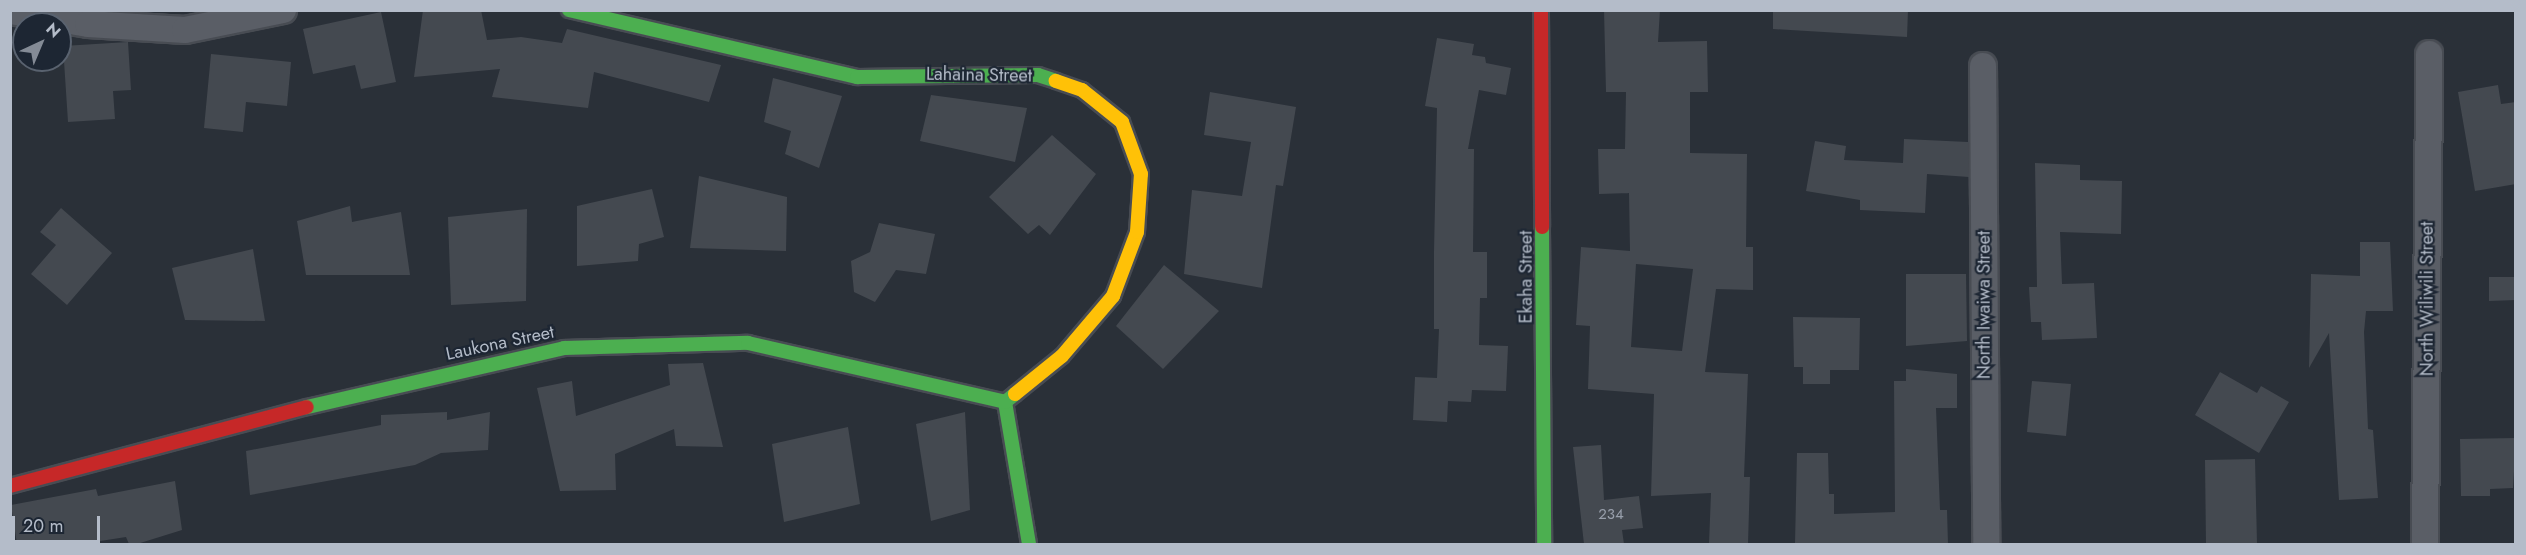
<!DOCTYPE html>
<html>
<head>
<meta charset="utf-8">
<style>
  body { margin:0 }
  #map { position:relative; width:2526px; height:555px; overflow:hidden; background:#2a3038; font-family:Jost,sans-serif }
  div>[style] { position:absolute }
  [style*='--x'] { left:calc(var(--x)*1px); top:calc(var(--y)*1px); width:calc(var(--w)*1px); rotate:calc(var(--a)*1deg) }
  .building>* { inset:0; background:#444950 }
  .roads { filter:drop-shadow(2px 0 #484c53) drop-shadow(-2px 0 #484c53) drop-shadow(0 2px #484c53) drop-shadow(0 -2px #484c53) }
  .street>* { height:26px; margin:-13px; padding:0 13px; transform-origin:13px; border-radius:13px; background:#5a5e66 }
  .fast>* { height:14px; margin:-7px; padding:0 7px; transform-origin:7px; border-radius:7px; background:#4caf50 }
  .slow>* { height:14px; margin:-7px; padding:0 7px; transform-origin:7px; border-radius:7px; background:#ffc107 }
  .jam>* { height:14px; margin:-7px; padding:0 7px; transform-origin:7px; border-radius:7px; background:#c62828 }
  span { translate:-50% -50%; white-space:nowrap; text-align:center; line-height:1.15; -webkit-text-stroke:4.5px #1d2633; paint-order:stroke }
  .number-label { font-size:15px; color:#989fab }
  .number-label span { -webkit-text-stroke-width:0 }
  .street-label { font-size:18px; color:#b4bcc9 }
  .frame { position:absolute; inset:0; border:12px solid #b4bcc9; pointer-events:none }
  .north { position:absolute; left:12px; top:12px; width:60px; height:60px; box-sizing:border-box; background:#1d2633; border:2px solid #59626f; border-radius:50%; rotate:44deg; font-size:16px; font-weight:700; line-height:24px; text-align:center; color:#b4bcc9 }
  .north::after { content:''; display:block; margin:auto; width:21px; height:27px; background:#848b96; clip-path:polygon(50% 0,100% 100%,50% 72%,0 100%) }
  .scale { position:absolute; left:12px; top:516px; width:88px; height:27px; box-sizing:border-box; border:3px solid #b4bcc9; border-top:0; padding-left:8px; font-size:18px; line-height:21px; white-space:nowrap; color:#b4bcc9; -webkit-text-stroke:4px #1d2633; paint-order:stroke }
</style>
</head>
<body>
<div id="map">
  <div class="building">
    <i style="clip-path:polygon(423px 10px,481px 10px,487px 40px,521px 37px,562px 43px,567px 29px,721px 65px,709px 102px,594px 72px,588px 108px,492px 97px,500px 69px,414px 77px)"></i>
    <i style="clip-path:polygon(evenodd,1604px 10px,1660px 10px,1658px 42px,1707px 41px,1708px 92px,1690px 92px,1690px 153px,1747px 154px,1746px 247px,1753px 247px,1753px 290px,1716px 289px,1705px 372px,1748px 374px,1744px 477px,1750px 477px,1748px 544px,1709px 544px,1711px 493px,1651px 496px,1654px 394px,1588px 389px,1590px 326px,1576px 325px,1581px 247px,1630px 251px,1629px 193px,1599px 194px,1598px 149px,1625px 149px,1626px 92px,1606px 92px,1604px 10px,1636px 264px,1693px 269px,1682px 351px,1631px 347px,1636px 264px)"></i>
    <i style="clip-path:polygon(1773px 10px,1908px 10px,1907px 37px,1773px 29px)"></i>
    <i style="clip-path:polygon(381px 12px,396px 82px,361px 89px,355px 65px,313px 74px,303px 29px)"></i>
    <i style="clip-path:polygon(1437px 38px,1474px 44px,1472px 55px,1485px 57px,1486px 63px,1511px 68px,1506px 95px,1479px 90px,1468px 149px,1474px 149px,1473px 252px,1487px 252px,1487px 298px,1480px 298px,1479px 345px,1508px 346px,1506px 391px,1472px 390px,1471px 402px,1448px 401px,1447px 422px,1413px 420px,1415px 377px,1437px 378px,1439px 329px,1434px 329px,1434px 252px,1437px 108px,1425px 106px)"></i>
    <i style="clip-path:polygon(128px 42px,131px 90px,113px 91px,115px 119px,68px 122px,63px 46px)"></i>
    <i style="clip-path:polygon(211px 54px,291px 62px,287px 106px,246px 102px,243px 132px,204px 128px)"></i>
    <i style="clip-path:polygon(773px 78px,842px 96px,819px 168px,785px 154px,791px 131px,764px 122px)"></i>
    <i style="clip-path:polygon(2498px 85px,2501px 104px,2516px 102px,2516px 184px,2475px 191px,2458px 92px)"></i>
    <i style="clip-path:polygon(1210px 92px,1296px 107px,1283px 186px,1276px 185px,1262px 288px,1184px 274px,1192px 190px,1242px 196px,1251px 142px,1204px 135px)"></i>
    <i style="clip-path:polygon(931px 95px,1027px 108px,1015px 162px,920px 141px)"></i>
    <i style="clip-path:polygon(1052px 135px,1096px 174px,1050px 235px,1039px 225px,1028px 234px,989px 197px)"></i>
    <i style="clip-path:polygon(1904px 139px,1968px 142px,1969px 177px,1927px 174px,1925px 213px,1860px 210px,1860px 200px,1806px 191px,1815px 141px,1846px 146px,1844px 160px,1903px 163px)"></i>
    <i style="clip-path:polygon(2035px 163px,2080px 165px,2080px 180px,2122px 181px,2121px 234px,2060px 232px,2062px 284px,2094px 283px,2097px 338px,2042px 340px,2041px 322px,2031px 322px,2029px 287px,2037px 287px)"></i>
    <i style="clip-path:polygon(699px 176px,787px 197px,786px 251px,690px 248px)"></i>
    <i style="clip-path:polygon(652px 189px,664px 237px,639px 244px,638px 261px,577px 266px,577px 206px)"></i>
    <i style="clip-path:polygon(350px 206px,352px 222px,401px 212px,410px 275px,306px 275px,297px 221px)"></i>
    <i style="clip-path:polygon(61px 208px,112px 253px,67px 305px,31px 274px,56px 245px,40px 232px)"></i>
    <i style="clip-path:polygon(527px 209px,526px 301px,451px 305px,448px 217px)"></i>
    <i style="clip-path:polygon(879px 223px,935px 234px,926px 274px,896px 270px,875px 302px,854px 292px,851px 261px,870px 252px)"></i>
    <i style="clip-path:polygon(2360px 242px,2390px 242px,2393px 311px,2366px 311px,2364px 332px,2368px 429px,2373px 430px,2378px 498px,2339px 500px,2329px 333px,2309px 368px,2311px 274px,2360px 276px)"></i>
    <i style="clip-path:polygon(253px 249px,265px 321px,185px 320px,172px 268px)"></i>
    <i style="clip-path:polygon(1164px 265px,1219px 311px,1163px 369px,1116px 326px)"></i>
    <i style="clip-path:polygon(1906px 274px,1966px 274px,1967px 341px,1906px 346px)"></i>
    <i style="clip-path:polygon(2489px 277px,2516px 277px,2516px 300px,2489px 301px)"></i>
    <i style="clip-path:polygon(1793px 317px,1860px 318px,1859px 370px,1830px 370px,1830px 384px,1803px 384px,1803px 367px,1794px 367px)"></i>
    <i style="clip-path:polygon(703px 363px,723px 447px,676px 446px,674px 429px,615px 454px,616px 490px,560px 491px,537px 388px,572px 381px,576px 416px,670px 385px,668px 364px)"></i>
    <i style="clip-path:polygon(1906px 369px,1957px 374px,1957px 408px,1936px 408px,1940px 510px,1947px 510px,1948px 544px,1795px 544px,1797px 453px,1828px 453px,1829px 494px,1834px 494px,1834px 514px,1895px 512px,1894px 381px,1906px 381px)"></i>
    <i style="clip-path:polygon(2220px 372px,2257px 393px,2261px 386px,2289px 402px,2259px 453px,2195px 415px)"></i>
    <i style="clip-path:polygon(2032px 381px,2071px 384px,2066px 436px,2027px 432px)"></i>
    <i style="clip-path:polygon(447px 412px,447px 420px,490px 412px,488px 450px,441px 453px,415px 465px,250px 495px,246px 451px,381px 425px,381px 415px)"></i>
    <i style="clip-path:polygon(965px 412px,970px 510px,931px 521px,916px 424px)"></i>
    <i style="clip-path:polygon(848px 427px,860px 504px,784px 522px,772px 444px)"></i>
    <i style="clip-path:polygon(2516px 438px,2513px 488px,2490px 489px,2490px 496px,2461px 496px,2460px 439px)"></i>
    <i style="clip-path:polygon(1601px 445px,1604px 500px,1639px 496px,1643px 528px,1622px 530px,1624px 544px,1584px 544px,1573px 447px)"></i>
    <i style="clip-path:polygon(2255px 459px,2257px 544px,2206px 544px,2205px 460px)"></i>
    <i style="clip-path:polygon(175px 481px,182px 530px,137px 544px,129px 544px,126px 537px,81px 544px,17px 544px,11px 505px,96px 489px,98px 496px)"></i>
  </div>
  <div class="roads">
    <div class="street">
      <i style="--x:10;--y:11;--w:79;--a:9.5"></i>
      <i style="--x:88;--y:24;--w:97;--a:3.5"></i>
      <i style="--x:185;--y:30;--w:100;--a:-11.5"></i>
      <i style="--x:1983;--y:66;--w:478;--a:89.6"></i>
      <i style="--x:2425;--y:544;--w:490;--a:-89.5"></i>
    </div>
    <div class="fast">
      <i style="--x:569;--y:10;--w:296;--a:13.1"></i>
      <i style="--x:857;--y:77;--w:181;--a:-0.6"></i>
      <i style="--x:1038;--y:75;--w:19;--a:18"></i>
      <i style="--x:1542;--y:227;--w:317;--a:89.6"></i>
      <i style="--x:1015;--y:394;--w:13;--a:141"></i>
      <i style="--x:1005;--y:402;--w:144;--a:80.4"></i>
      <i style="--x:307;--y:407;--w:264;--a:-12.9"></i>
      <i style="--x:564;--y:348;--w:184;--a:-1.6"></i>
      <i style="--x:748;--y:343;--w:264;--a:12.9"></i>
    </div>
    <div class="slow">
      <i style="--x:1015;--y:394;--w:60;--a:-39"></i>
      <i style="--x:1062;--y:356;--w:79;--a:-49.6"></i>
      <i style="--x:1113;--y:296;--w:68;--a:-69.4"></i>
      <i style="--x:1137;--y:232;--w:58;--a:-86.1"></i>
      <i style="--x:1141;--y:174;--w:55;--a:-110.1"></i>
      <i style="--x:1122;--y:122;--w:51;--a:-141.3"></i>
      <i style="--x:1082;--y:90;--w:28;--a:-161"></i>
    </div>
    <div class="jam">
      <i style="--x:1541;--y:10;--w:217;--a:89.7"></i>
      <i style="--x:10;--y:486;--w:307;--a:-14.9"></i>
    </div>
  </div>
  <div class="number-label">
    <span style="left:1611px;top:515px">234</span>
  </div>
  <div class="street-label">
    <span style="left:979px;top:75px;rotate:1deg">Lahaina Street</span>
    <span style="left:1526px;top:277px;rotate:-90deg">Ekaha Street</span>
    <span style="left:2427px;top:299px;rotate:-90deg">North Wiliwili Street</span>
    <span style="left:1984px;top:305px;rotate:-90deg">North Iwaiwa Street</span>
    <span style="left:500px;top:343px;rotate:-12deg">Laukona Street</span>
  </div>
  <div class="frame"></div>
  <div class="north">N</div>
  <div class="scale">20 m</div>
</div>
</body>
</html>
